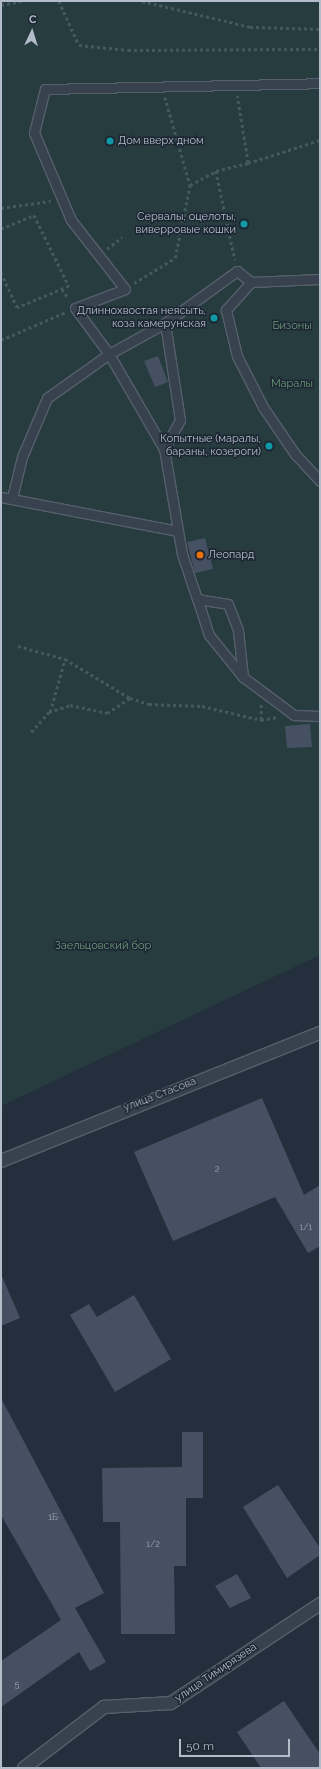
<!DOCTYPE html>
<html>
<head>
<meta charset="utf-8">
<style>
  body { margin:0 }
  #map { position:relative; width:321px; height:1769px; overflow:hidden; background:#242f3e; font-family:Raleway,sans-serif }
  div>[style] { position:absolute }
  [style*='--x'] { left:calc(var(--x)*1px); top:calc(var(--y)*1px); width:calc(var(--w)*1px); rotate:calc(var(--a)*1deg) }
  .green>* { inset:0; background:#263c3f }
  .building>* { inset:0; background:#455162 }
  .path>* { height:2.5px; margin-top:-1.25px; transform-origin:0; background:repeating-linear-gradient(90deg,#44595c 0 3px,transparent 0 6px) }
  .roads { filter:drop-shadow(1px 0 #565f6c) drop-shadow(-1px 0 #565f6c) drop-shadow(0 1px #565f6c) drop-shadow(0 -1px #565f6c) }
  .pedestrian>* { height:9px; margin:-4.5px; padding:0 4.5px; transform-origin:4.5px; border-radius:4.5px; background:#38414e }
  .minor>* { height:12px; margin:-6px; padding:0 6px; transform-origin:6px; border-radius:6px; background:#38414e }
  .dots>* { width:11px; height:11px; translate:-50% -50%; box-sizing:border-box; border:2px solid #1d2633; border-radius:50% }
  span { translate:-50% -50%; white-space:nowrap; text-align:center; line-height:1.15; -webkit-text-stroke:3px #1d2633; paint-order:stroke }
  .number-label { font-size:9px; color:#98a1af }
  .number-label span { -webkit-text-stroke-width:0 }
  .poi-label { font-size:11px; color:#b4bcc9 }
  .left { translate:0 -50%; text-align:left }
  .right { translate:-100% -50%; text-align:right }
  .park-label { font-size:11px; color:#6b9a76 }
  .street-label { font-size:11px; color:#b4bcc9 }
  .frame { position:absolute; inset:0; border:2px solid #b4bcc9; pointer-events:none }
  .north { position:absolute; left:12px; top:12px; width:40px; height:40px; -webkit-text-stroke:3px #1d2633; paint-order:stroke; rotate:4deg; font-size:11px; font-weight:700; line-height:16px; text-align:center; color:#b4bcc9 }
  .north::after { content:''; display:block; margin:auto; width:14px; height:18px; background:#b4bcc9; clip-path:polygon(50% 0,100% 100%,50% 72%,0 100%) }
  .scale { position:absolute; left:179px; top:1739px; width:111px; height:18px; box-sizing:border-box; border:2px solid #b4bcc9; border-top:0; padding-left:5px; font-size:12px; line-height:14px; white-space:nowrap; color:#b4bcc9; -webkit-text-stroke:3px #1d2633; paint-order:stroke }
</style>
</head>
<body>
<div id="map">
  <div class="green">
    <i style="clip-path:polygon(1px 1px,320px 1px,320px 955px,1px 1106px)"></i>
  </div>
  <div class="building">
    <i style="clip-path:polygon(158px 356px,168px 382px,155px 387px,144px 361px)"></i>
    <i style="clip-path:polygon(205px 538px,213px 569px,195px 573px,187px 542px)"></i>
    <i style="clip-path:polygon(310px 724px,312px 747px,287px 748px,285px 726px)"></i>
    <i style="clip-path:polygon(262px 1098px,304px 1195px,320px 1185px,320px 1246px,308px 1253px,275px 1197px,173px 1241px,134px 1152px)"></i>
    <i style="clip-path:polygon(1px 1274px,20px 1318px,1px 1326px)"></i>
    <i style="clip-path:polygon(134px 1295px,171px 1359px,115px 1392px,70px 1315px,89px 1304px,97px 1317px)"></i>
    <i style="clip-path:polygon(1px 1398px,104px 1593px,75px 1608px,106px 1662px,90px 1671px,79px 1652px,1px 1707px,1px 1661px,61px 1620px,1px 1515px)"></i>
    <i style="clip-path:polygon(182px 1432px,203px 1432px,203px 1498px,186px 1498px,186px 1566px,174px 1566px,175px 1634px,121px 1634px,120px 1522px,103px 1522px,102px 1468px,182px 1467px)"></i>
    <i style="clip-path:polygon(278px 1485px,320px 1548px,320px 1555px,287px 1578px,243px 1507px)"></i>
    <i style="clip-path:polygon(237px 1574px,251px 1598px,230px 1608px,215px 1586px)"></i>
    <i style="clip-path:polygon(284px 1701px,320px 1754px,320px 1768px,261px 1768px,237px 1732px)"></i>
  </div>
  <div class="path">
    <i style="--x:59;--y:1;--w:48;--a:65.6"></i>
    <i style="--x:79;--y:45;--w:49;--a:5.8"></i>
    <i style="--x:128;--y:50;--w:192;--a:-0.3"></i>
    <i style="--x:142;--y:1;--w:111;--a:13.5"></i>
    <i style="--x:250;--y:27;--w:70;--a:1.6"></i>
    <i style="--x:1;--y:5;--w:21;--a:-11"></i>
    <i style="--x:165;--y:97;--w:91;--a:74.1"></i>
    <i style="--x:190;--y:185;--w:30;--a:-28"></i>
    <i style="--x:216;--y:171;--w:33;--a:-14"></i>
    <i style="--x:248;--y:163;--w:68;--a:-99.3"></i>
    <i style="--x:248;--y:163;--w:76;--a:-17.7"></i>
    <i style="--x:216;--y:171;--w:91;--a:77.9"></i>
    <i style="--x:1;--y:208;--w:50;--a:-8"></i>
    <i style="--x:1;--y:229;--w:36;--a:-23"></i>
    <i style="--x:34;--y:215;--w:79;--a:63.8"></i>
    <i style="--x:69;--y:286;--w:56;--a:157.1"></i>
    <i style="--x:17;--y:308;--w:38;--a:-115"></i>
    <i style="--x:107;--y:249;--w:19;--a:-39"></i>
    <i style="--x:134;--y:283;--w:48;--a:-31.4"></i>
    <i style="--x:175;--y:258;--w:75;--a:-78.4"></i>
    <i style="--x:62;--y:289;--w:11;--a:56"></i>
    <i style="--x:1;--y:340;--w:71;--a:-23.3"></i>
    <i style="--x:18;--y:646;--w:49;--a:15.5"></i>
    <i style="--x:65;--y:659;--w:76;--a:31"></i>
    <i style="--x:130;--y:698;--w:20;--a:18"></i>
    <i style="--x:149;--y:704;--w:53;--a:2.2"></i>
    <i style="--x:202;--y:706;--w:61;--a:13.3"></i>
    <i style="--x:261;--y:720;--w:16;--a:-90"></i>
    <i style="--x:50;--y:712;--w:55;--a:-74.2"></i>
    <i style="--x:261;--y:720;--w:17;--a:-10"></i>
    <i style="--x:31;--y:732;--w:27;--a:-48"></i>
    <i style="--x:49;--y:712;--w:22;--a:-18"></i>
    <i style="--x:70;--y:705;--w:38;--a:12"></i>
    <i style="--x:107;--y:713;--w:27;--a:-33"></i>
    <i style="--x:1;--y:1578;--w:1;--a:90"></i>
  </div>
  <div class="roads">
    <div class="pedestrian">
      <i style="--x:251;--y:282;--w:38;--a:132"></i>
      <i style="--x:226;--y:310;--w:47;--a:76.6"></i>
      <i style="--x:237;--y:356;--w:57;--a:63"></i>
      <i style="--x:263;--y:407;--w:57;--a:55.8"></i>
      <i style="--x:295;--y:454;--w:37;--a:47"></i>
      <i style="--x:164;--y:449;--w:110;--a:-120.1"></i>
      <i style="--x:109;--y:354;--w:57;--a:-126.5"></i>
      <i style="--x:75;--y:308;--w:53;--a:-20.8"></i>
      <i style="--x:125;--y:289;--w:88;--a:-128"></i>
      <i style="--x:71;--y:220;--w:95;--a:-113"></i>
      <i style="--x:34;--y:133;--w:45;--a:-76"></i>
      <i style="--x:45;--y:89;--w:275;--a:-1.2"></i>
      <i style="--x:1;--y:497;--w:180;--a:10.9"></i>
      <i style="--x:12;--y:498;--w:42;--a:-76.3"></i>
      <i style="--x:22;--y:457;--w:64;--a:-67"></i>
      <i style="--x:47;--y:398;--w:76;--a:-35.4"></i>
      <i style="--x:109;--y:354;--w:64;--a:-29"></i>
      <i style="--x:197;--y:599;--w:47;--a:-108.4"></i>
      <i style="--x:182;--y:554;--w:107;--a:-99.7"></i>
      <i style="--x:164;--y:449;--w:33;--a:-61"></i>
      <i style="--x:180;--y:420;--w:98;--a:-98.8"></i>
      <i style="--x:165;--y:323;--w:89;--a:-35.8"></i>
      <i style="--x:237;--y:271;--w:18;--a:38"></i>
      <i style="--x:251;--y:282;--w:69;--a:-2.5"></i>
      <i style="--x:243;--y:677;--w:54;--a:-129"></i>
      <i style="--x:209;--y:635;--w:38;--a:-108"></i>
      <i style="--x:197;--y:599;--w:31;--a:9"></i>
      <i style="--x:228;--y:604;--w:28;--a:69"></i>
      <i style="--x:238;--y:630;--w:47;--a:83.9"></i>
      <i style="--x:243;--y:677;--w:64;--a:36.7"></i>
      <i style="--x:294;--y:715;--w:26;--a:2"></i>
    </div>
    <div class="minor">
      <i style="--x:1;--y:1161;--w:344;--a:-21.9"></i>
      <i style="--x:24;--y:1768;--w:101;--a:-37.3"></i>
      <i style="--x:104;--y:1707;--w:67;--a:-3.4"></i>
      <i style="--x:171;--y:1703;--w:179;--a:-33.6"></i>
    </div>
  </div>
  <div class="dots">
    <i style="left:110px;top:141px;background:#0f9aa8"></i>
    <i style="left:244px;top:224px;background:#0f9aa8"></i>
    <i style="left:214px;top:318px;background:#0f9aa8"></i>
    <i style="left:269px;top:446px;background:#0f9aa8"></i>
    <i style="left:200px;top:555px;background:#e8710a"></i>
  </div>
  <div class="number-label">
    <span style="left:217px;top:1169px">2</span>
    <span style="left:306px;top:1227px">1/1</span>
    <span style="left:53px;top:1517px">1Б</span>
    <span style="left:153px;top:1544px">1/2</span>
    <span style="left:17px;top:1684px">5</span>
  </div>
  <div class="poi-label">
    <span class="left" style="left:118px;top:141px">Дом вверх дном</span>
    <span class="right" style="left:236px;top:224px">Сервалы, оцелоты,<br>виверровые кошки</span>
    <span class="right" style="left:206px;top:318px">Длиннохвостая неясыть,<br>коза камерунская</span>
    <span class="right" style="left:261px;top:446px">Копытные (маралы,<br>бараны, козероги)</span>
    <span class="left" style="left:208px;top:555px">Леопард</span>
  </div>
  <div class="park-label">
    <span style="left:292px;top:326px">Бизоны</span>
    <span style="left:292px;top:384px">Маралы</span>
    <span style="left:103px;top:946px">Заельцовский бор</span>
  </div>
  <div class="street-label">
    <span style="left:160px;top:1095px;rotate:-21deg">улица Стасова</span>
    <span style="left:216px;top:1673px;rotate:-34deg">улица Тимирязева</span>
  </div>
  <div class="frame"></div>
  <div class="north">С</div>
  <div class="scale">50 m</div>
</div>
</body>
</html>
